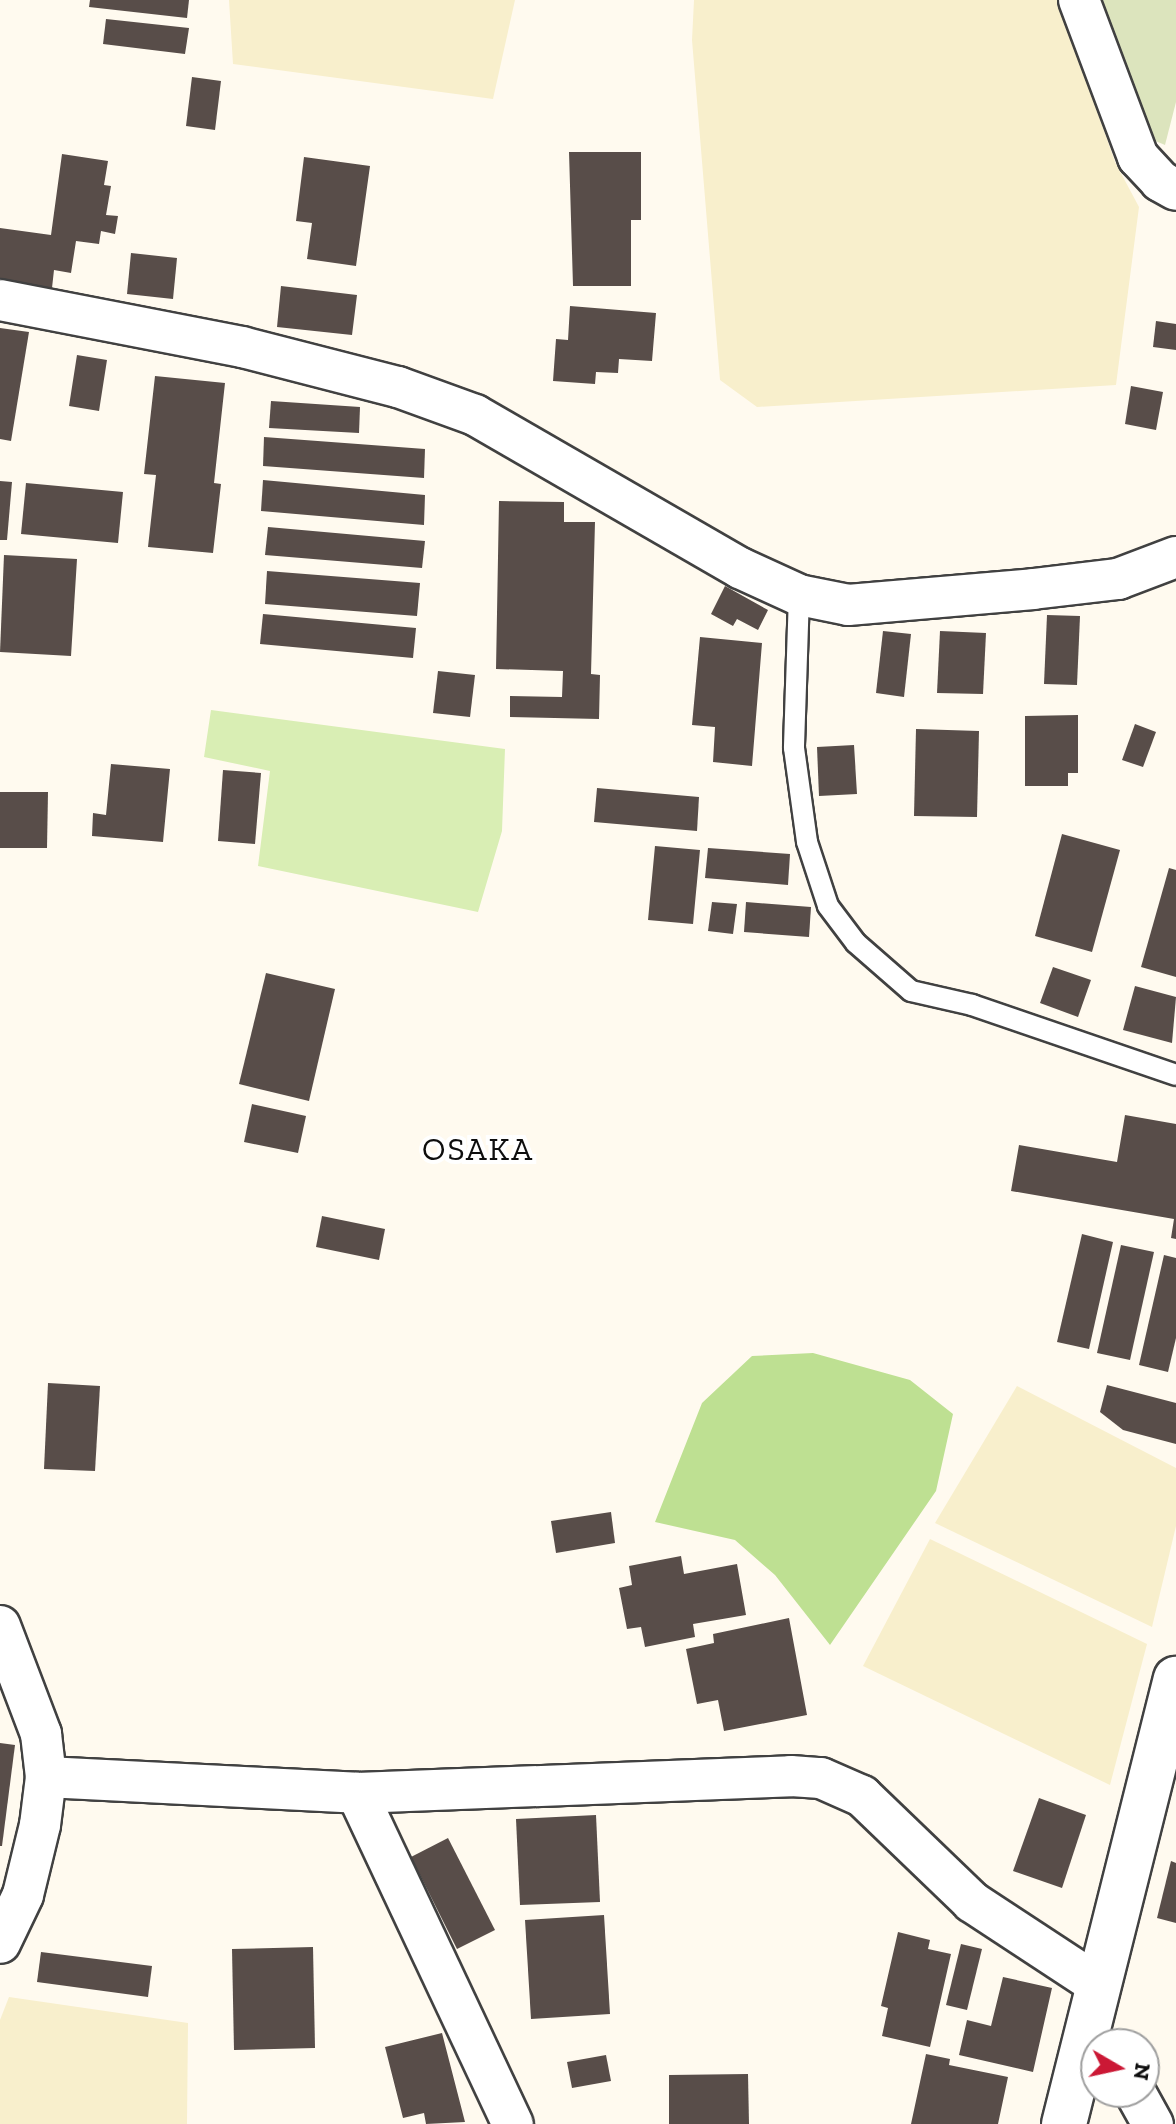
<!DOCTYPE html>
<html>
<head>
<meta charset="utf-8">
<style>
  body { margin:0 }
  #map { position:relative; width:1176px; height:2124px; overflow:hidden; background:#fffaef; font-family:"Zilla Slab",serif }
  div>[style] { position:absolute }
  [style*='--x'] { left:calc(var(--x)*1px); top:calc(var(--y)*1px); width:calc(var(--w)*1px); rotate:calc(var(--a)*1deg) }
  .farmland>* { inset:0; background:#f8efcc }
  .green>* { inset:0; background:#d9eeb4 }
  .forest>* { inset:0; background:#bee092 }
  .cemetery>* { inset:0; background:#dce4bd }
  .building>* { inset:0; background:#584d49 }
  .roads { filter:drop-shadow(2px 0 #414141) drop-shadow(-2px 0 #414141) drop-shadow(0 2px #414141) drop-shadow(0 -2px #414141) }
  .service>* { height:20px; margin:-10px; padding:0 10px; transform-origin:10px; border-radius:10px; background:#fff }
  .minor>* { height:40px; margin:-20px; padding:0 20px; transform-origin:20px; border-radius:20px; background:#fff }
  .tertiary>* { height:44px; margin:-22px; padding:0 22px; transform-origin:22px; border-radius:22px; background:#fff }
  span { translate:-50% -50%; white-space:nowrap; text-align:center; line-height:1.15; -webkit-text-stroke:8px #fff; paint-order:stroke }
  .quarter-label { font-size:32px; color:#0e0e0e; letter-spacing:2px }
  .north { position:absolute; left:1080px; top:2028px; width:80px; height:80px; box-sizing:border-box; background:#fff; border:2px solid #9f9f9f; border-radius:50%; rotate:99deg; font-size:22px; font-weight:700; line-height:32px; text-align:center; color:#0e0e0e }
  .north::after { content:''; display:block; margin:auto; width:28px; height:36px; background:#cb1835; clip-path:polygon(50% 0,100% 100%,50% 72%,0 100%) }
</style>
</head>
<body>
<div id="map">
  <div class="farmland">
    <i style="clip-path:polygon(229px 0,515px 0,493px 99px,233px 64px)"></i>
    <i style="clip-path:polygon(694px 0,1058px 0,1115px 162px,1139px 207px,1116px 385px,757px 407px,720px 380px,692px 40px)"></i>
    <i style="clip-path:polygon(1017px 1386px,1176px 1468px,1176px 1526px,1152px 1627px,935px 1523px)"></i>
    <i style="clip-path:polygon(930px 1539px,1147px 1644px,1110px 1785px,863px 1666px)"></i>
    <i style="clip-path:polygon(9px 1997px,188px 2023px,187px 2124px,0 2124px,0 2020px)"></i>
  </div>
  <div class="green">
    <i style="clip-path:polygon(211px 710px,505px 749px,502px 831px,478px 912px,258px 866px,270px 771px,204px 757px)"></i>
  </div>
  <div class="forest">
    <i style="clip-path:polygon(813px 1353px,910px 1380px,953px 1414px,936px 1491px,830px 1645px,775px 1575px,735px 1540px,655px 1522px,702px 1403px,752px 1356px)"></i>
  </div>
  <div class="cemetery">
    <i style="clip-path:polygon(1103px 0,1176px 0,1176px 102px,1165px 145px,1146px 137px)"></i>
  </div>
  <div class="building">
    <i style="clip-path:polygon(90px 0,189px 0,187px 18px,89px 7px)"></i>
    <i style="clip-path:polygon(106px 19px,189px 28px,185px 54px,103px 44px)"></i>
    <i style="clip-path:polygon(192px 77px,221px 81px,215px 130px,186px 126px)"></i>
    <i style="clip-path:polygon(569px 152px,641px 152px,641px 220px,631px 220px,631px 286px,573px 286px)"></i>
    <i style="clip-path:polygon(62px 154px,108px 161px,104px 185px,111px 186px,106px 215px,118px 216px,115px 234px,101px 231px,99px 244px,76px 241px,71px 273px,54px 270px,52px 288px,0 280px,0 228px,51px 235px)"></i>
    <i style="clip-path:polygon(304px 157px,370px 166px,356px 266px,307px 259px,312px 223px,296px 221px)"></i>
    <i style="clip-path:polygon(131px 253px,177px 258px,173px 299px,127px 294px)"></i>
    <i style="clip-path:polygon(281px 286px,357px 295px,352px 335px,277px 327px)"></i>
    <i style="clip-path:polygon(570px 306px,656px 313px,652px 361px,619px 359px,618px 373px,596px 372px,595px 384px,553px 381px,556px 339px,568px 340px)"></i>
    <i style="clip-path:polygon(1156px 321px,1176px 324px,1176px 350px,1153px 347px)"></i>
    <i style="clip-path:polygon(0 328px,29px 332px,11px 441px,0 439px)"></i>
    <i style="clip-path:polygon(77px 355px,107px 360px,99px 411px,69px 406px)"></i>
    <i style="clip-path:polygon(155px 376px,225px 383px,214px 483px,221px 484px,213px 553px,148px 547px,156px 475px,144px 474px)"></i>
    <i style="clip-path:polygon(1131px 386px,1163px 392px,1156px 430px,1125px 424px)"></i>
    <i style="clip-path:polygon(271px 401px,360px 407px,359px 433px,269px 428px)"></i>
    <i style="clip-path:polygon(264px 437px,425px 449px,424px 478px,263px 466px)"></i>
    <i style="clip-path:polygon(263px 480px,425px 495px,424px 525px,261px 511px)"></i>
    <i style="clip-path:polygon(0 481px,12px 482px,7px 540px,0 540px)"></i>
    <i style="clip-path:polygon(26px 483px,123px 492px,118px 543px,21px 534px)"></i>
    <i style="clip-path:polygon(499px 501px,564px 502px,564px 522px,595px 522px,591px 674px,600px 675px,599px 719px,510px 717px,510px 696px,562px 697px,563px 671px,496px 669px)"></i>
    <i style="clip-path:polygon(268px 527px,425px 541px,422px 568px,265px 555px)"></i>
    <i style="clip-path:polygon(4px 555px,77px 559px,71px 656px,0 652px)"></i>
    <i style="clip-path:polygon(267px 571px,420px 583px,417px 616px,265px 604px)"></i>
    <i style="clip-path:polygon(725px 586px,768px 610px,758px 630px,737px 619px,733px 626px,711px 614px)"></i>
    <i style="clip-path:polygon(263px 614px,416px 628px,413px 658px,260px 644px)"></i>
    <i style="clip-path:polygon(1047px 615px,1080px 616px,1077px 685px,1044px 684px)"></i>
    <i style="clip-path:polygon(883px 631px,911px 634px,904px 697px,876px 693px)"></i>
    <i style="clip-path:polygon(940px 631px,986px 633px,983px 694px,937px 693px)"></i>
    <i style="clip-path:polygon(700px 637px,762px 643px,752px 766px,713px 762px,715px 727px,692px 725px)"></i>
    <i style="clip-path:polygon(438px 671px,475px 675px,470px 717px,433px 713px)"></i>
    <i style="clip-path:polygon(1078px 715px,1078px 773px,1068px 773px,1068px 786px,1025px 786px,1025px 716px)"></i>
    <i style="clip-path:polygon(1135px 724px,1156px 732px,1143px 767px,1122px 760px)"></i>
    <i style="clip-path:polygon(916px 729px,979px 731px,977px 817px,914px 816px)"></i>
    <i style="clip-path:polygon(854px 745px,857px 794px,819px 796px,817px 747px)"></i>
    <i style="clip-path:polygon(111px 764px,170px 769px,163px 842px,92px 836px,93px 813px,106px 815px)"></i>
    <i style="clip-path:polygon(223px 770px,261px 773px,255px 844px,218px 841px)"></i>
    <i style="clip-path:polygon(597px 788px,699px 797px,697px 831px,594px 822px)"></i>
    <i style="clip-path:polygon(0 792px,48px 792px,47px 848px,0 848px)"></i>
    <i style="clip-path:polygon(1062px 834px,1120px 850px,1092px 952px,1035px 936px)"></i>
    <i style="clip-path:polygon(655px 846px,700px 850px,693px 924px,648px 920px)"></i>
    <i style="clip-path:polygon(708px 848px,790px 854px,788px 885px,705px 878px)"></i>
    <i style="clip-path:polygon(1169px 868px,1176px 870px,1176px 977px,1141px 967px)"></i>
    <i style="clip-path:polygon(712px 902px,737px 904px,733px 934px,708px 931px)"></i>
    <i style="clip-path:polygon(746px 902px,811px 907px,809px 937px,744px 932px)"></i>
    <i style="clip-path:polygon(1053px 967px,1091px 980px,1078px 1017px,1040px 1003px)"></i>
    <i style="clip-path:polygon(266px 973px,335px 989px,309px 1101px,239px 1084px)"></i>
    <i style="clip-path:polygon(1135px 986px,1176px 997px,1172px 1043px,1123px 1030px)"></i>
    <i style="clip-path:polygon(252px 1104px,306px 1116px,298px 1153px,244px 1142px)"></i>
    <i style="clip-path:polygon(1125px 1115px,1176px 1124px,1176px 1239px,1171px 1238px,1174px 1219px,1011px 1191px,1019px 1145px,1117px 1162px)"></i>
    <i style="clip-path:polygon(322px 1216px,385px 1229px,379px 1260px,316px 1247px)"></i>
    <i style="clip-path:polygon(1082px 1234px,1113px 1242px,1089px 1349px,1057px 1342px)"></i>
    <i style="clip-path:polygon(1121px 1245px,1154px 1252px,1130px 1360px,1097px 1353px)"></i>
    <i style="clip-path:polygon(1164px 1255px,1176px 1258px,1176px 1338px,1168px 1372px,1139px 1365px)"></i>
    <i style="clip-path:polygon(48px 1383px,100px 1386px,95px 1471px,44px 1469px)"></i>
    <i style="clip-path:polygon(1107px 1385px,1176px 1403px,1176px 1444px,1123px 1430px,1100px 1412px)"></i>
    <i style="clip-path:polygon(611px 1512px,615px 1543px,556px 1553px,551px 1521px)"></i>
    <i style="clip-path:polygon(681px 1556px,684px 1574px,737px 1564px,746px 1615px,693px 1624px,695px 1637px,645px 1647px,641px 1627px,627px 1629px,619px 1588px,632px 1585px,629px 1566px)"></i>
    <i style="clip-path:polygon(789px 1618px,807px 1715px,724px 1731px,718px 1700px,697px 1704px,686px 1649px,714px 1643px,713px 1634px)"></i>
    <i style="clip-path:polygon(0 1743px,15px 1745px,2px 1846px,0 1846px)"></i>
    <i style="clip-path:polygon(1039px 1798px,1086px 1815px,1062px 1888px,1013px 1871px)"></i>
    <i style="clip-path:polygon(596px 1815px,600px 1902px,520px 1905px,516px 1819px)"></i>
    <i style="clip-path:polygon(448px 1838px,495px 1930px,457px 1949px,411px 1857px)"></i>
    <i style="clip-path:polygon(1171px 1861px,1176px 1863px,1176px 1923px,1157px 1918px)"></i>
    <i style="clip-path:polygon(604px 1915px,610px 2014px,531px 2019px,525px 1920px)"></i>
    <i style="clip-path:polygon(898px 1932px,930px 1940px,928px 1949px,951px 1954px,930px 2047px,882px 2036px,888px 2008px,881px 2006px)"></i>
    <i style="clip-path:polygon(961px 1944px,982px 1949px,967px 2010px,946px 2005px)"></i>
    <i style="clip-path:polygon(313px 1947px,315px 2048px,234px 2050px,232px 1949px)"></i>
    <i style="clip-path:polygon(41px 1952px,152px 1966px,148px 1997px,37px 1982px)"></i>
    <i style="clip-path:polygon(1003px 1977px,1052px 1988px,1033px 2072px,959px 2055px,967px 2020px,991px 2026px)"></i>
    <i style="clip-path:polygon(442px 2033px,465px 2122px,426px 2124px,424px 2113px,403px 2118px,385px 2047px)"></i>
    <i style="clip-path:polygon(926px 2054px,950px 2059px,949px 2065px,1008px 2077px,998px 2124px,911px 2124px)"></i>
    <i style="clip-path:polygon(606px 2055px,611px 2081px,572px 2088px,567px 2062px)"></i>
    <i style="clip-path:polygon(748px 2074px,749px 2124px,669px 2124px,669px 2075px)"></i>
  </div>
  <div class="roads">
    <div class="service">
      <i style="--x:799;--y:595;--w:153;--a:91.9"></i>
      <i style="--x:794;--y:748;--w:95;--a:82.1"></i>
      <i style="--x:807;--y:842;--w:67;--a:71.8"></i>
      <i style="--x:828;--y:906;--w:46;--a:52.9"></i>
      <i style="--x:856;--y:943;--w:73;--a:41.1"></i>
      <i style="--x:911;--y:991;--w:63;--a:12.9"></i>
      <i style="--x:972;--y:1005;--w:216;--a:18.9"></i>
    </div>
    <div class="minor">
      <i style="--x:1079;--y:0;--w:168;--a:69.4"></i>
      <i style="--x:1138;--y:157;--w:33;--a:47"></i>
      <i style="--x:1160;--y:181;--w:18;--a:29"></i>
      <i style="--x:0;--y:300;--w:247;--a:11"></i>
      <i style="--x:242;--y:347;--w:161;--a:14.4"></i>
      <i style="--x:398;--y:387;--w:82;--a:20"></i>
      <i style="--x:475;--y:415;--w:306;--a:30"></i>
      <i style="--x:740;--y:568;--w:65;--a:24.6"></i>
      <i style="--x:799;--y:595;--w:50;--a:11.5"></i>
      <i style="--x:848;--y:605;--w:186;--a:-4.9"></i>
      <i style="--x:1033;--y:589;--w:86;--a:-6.7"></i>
      <i style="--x:1118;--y:579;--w:62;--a:-20.8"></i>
      <i style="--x:0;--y:1626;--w:116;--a:69.2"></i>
      <i style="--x:41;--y:1734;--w:43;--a:83.4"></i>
      <i style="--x:46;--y:1777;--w:48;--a:97.1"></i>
      <i style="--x:40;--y:1825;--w:72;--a:103.7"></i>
      <i style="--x:23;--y:1895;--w:53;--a:115.6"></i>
      <i style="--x:46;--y:1777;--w:311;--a:2.9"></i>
      <i style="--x:357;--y:1793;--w:434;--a:-2.2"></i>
      <i style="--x:791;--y:1776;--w:30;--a:4"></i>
      <i style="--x:821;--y:1778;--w:45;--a:23.7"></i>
      <i style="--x:862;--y:1796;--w:153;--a:43.9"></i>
      <i style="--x:972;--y:1902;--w:149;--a:33.3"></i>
      <i style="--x:357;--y:1793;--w:366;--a:64.8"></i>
      <i style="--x:1135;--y:2092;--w:37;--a:61"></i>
    </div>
    <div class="tertiary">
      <i style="--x:1064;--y:2124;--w:459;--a:-75.9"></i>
    </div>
  </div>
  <div class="quarter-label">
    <span style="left:478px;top:1149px">OSAKA</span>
  </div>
  <div class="north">N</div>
</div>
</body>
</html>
